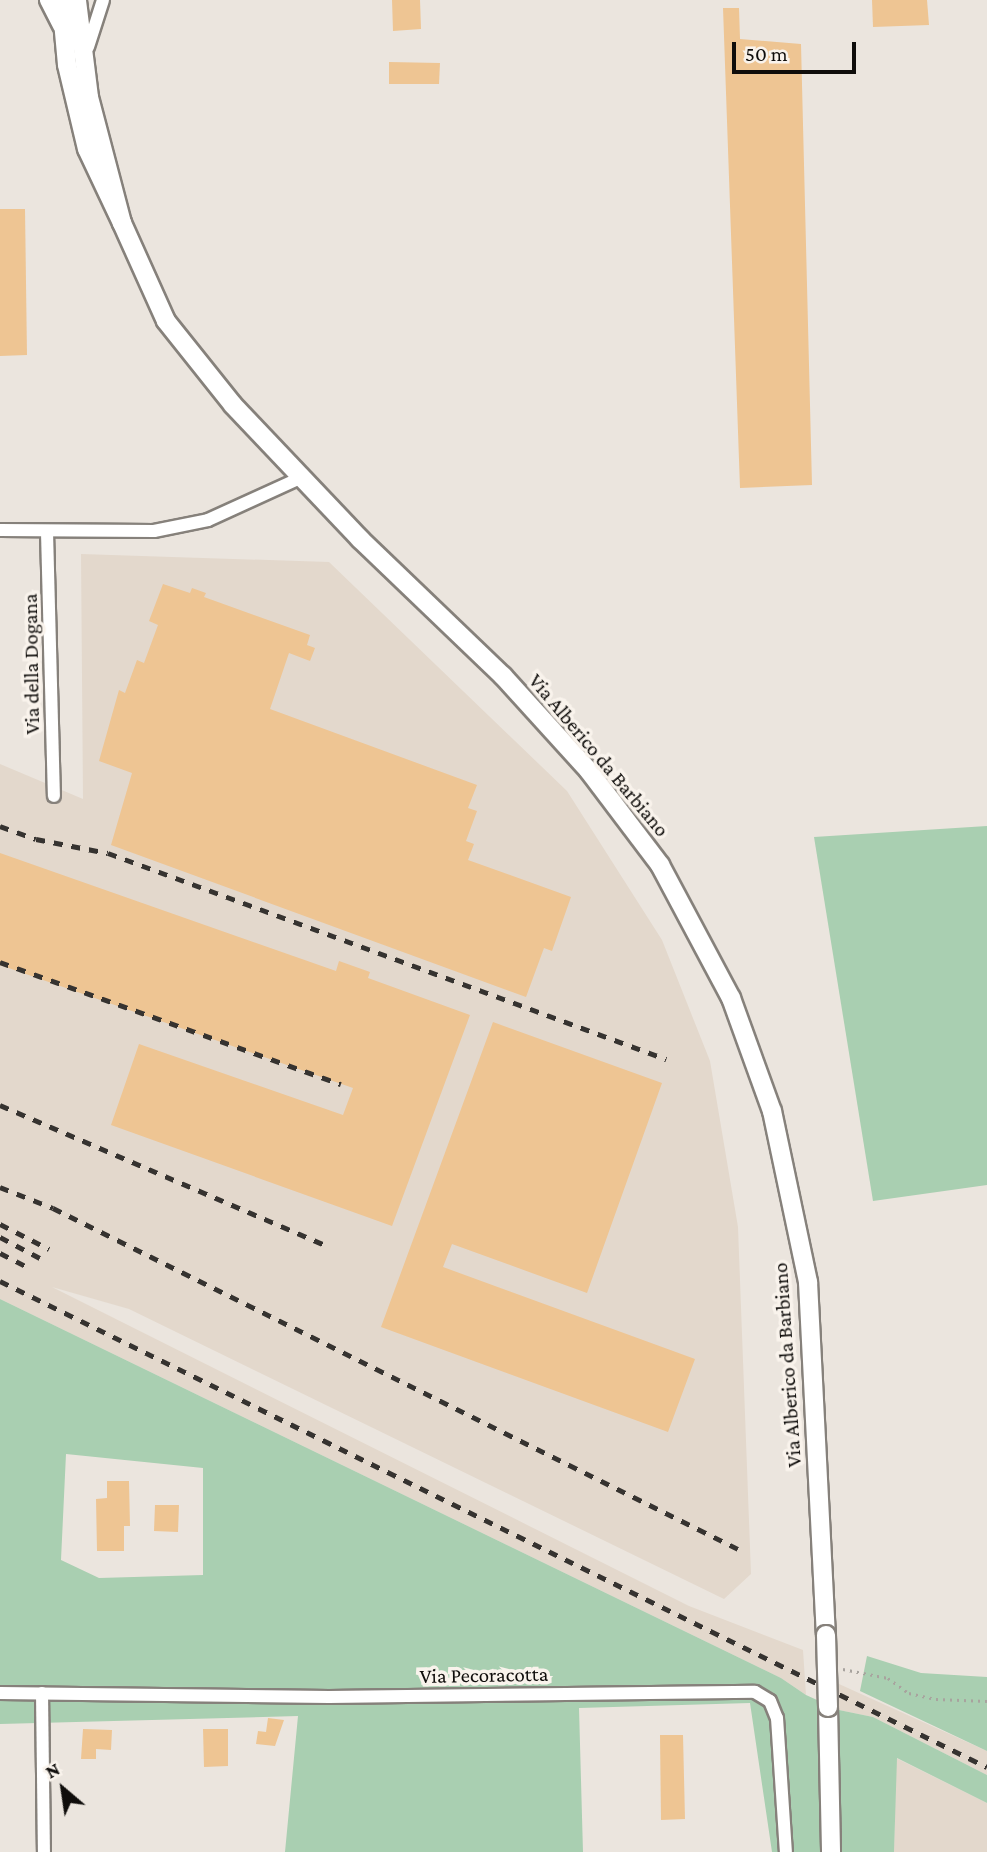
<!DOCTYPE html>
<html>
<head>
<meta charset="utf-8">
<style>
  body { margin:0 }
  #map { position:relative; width:987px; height:1852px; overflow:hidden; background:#ebe5de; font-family:"Crimson Pro",serif }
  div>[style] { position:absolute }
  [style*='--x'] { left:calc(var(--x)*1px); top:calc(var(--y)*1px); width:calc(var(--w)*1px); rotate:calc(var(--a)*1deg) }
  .built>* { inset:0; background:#e3d8cc }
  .green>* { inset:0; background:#a9cfb1 }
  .building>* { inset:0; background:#eec593 }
  .path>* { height:2.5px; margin-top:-1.25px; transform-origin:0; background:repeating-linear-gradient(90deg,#a8a39e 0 2px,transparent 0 7px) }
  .roads { filter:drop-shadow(2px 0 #86817b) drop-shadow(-2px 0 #86817b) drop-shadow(0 2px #86817b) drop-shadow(0 -2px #86817b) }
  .minor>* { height:12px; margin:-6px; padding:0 6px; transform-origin:6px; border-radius:6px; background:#fff }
  .tertiary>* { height:16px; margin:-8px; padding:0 8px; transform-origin:8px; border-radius:8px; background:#fff }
  .secondary>* { height:18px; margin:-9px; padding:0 9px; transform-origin:9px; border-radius:9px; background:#fff }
  .rail>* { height:5px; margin-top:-2.5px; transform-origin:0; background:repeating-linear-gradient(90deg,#363330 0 9px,transparent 0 18px) }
  .bridges { filter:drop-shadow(2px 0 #86817b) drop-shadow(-2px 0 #86817b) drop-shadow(0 2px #86817b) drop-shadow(0 -2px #86817b) }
  .secondary-bridge>* { height:18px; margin:-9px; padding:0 9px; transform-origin:9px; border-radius:9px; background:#fff }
  span { translate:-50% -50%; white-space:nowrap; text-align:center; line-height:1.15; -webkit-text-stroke:7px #f9f3ec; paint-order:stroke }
  .street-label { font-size:21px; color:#0f0d0b }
  .north { position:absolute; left:28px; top:1754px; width:70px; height:70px; -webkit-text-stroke:5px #f9f3ec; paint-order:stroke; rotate:331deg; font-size:19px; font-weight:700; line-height:28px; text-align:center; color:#0f0d0b }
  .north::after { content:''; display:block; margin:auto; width:24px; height:32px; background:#0f0d0b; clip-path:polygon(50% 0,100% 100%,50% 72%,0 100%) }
  .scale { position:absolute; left:732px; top:42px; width:124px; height:32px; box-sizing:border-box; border:4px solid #0f0d0b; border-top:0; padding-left:9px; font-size:21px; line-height:24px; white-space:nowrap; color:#0f0d0b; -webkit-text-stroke:5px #f9f3ec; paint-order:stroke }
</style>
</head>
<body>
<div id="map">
  <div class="built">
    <i style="clip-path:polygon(81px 554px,329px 562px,567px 791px,662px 940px,710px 1061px,738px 1227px,751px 1574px,724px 1599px,129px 1309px,52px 1287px,689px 1606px,803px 1650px,806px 1695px,781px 1678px,0 1299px,0 764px,83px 799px)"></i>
    <i style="clip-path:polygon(839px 1684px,987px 1751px,987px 1775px,873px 1717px,839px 1710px)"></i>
    <i style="clip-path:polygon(896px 1758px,987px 1803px,987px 1852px,894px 1852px)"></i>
  </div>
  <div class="green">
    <i style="clip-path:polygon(987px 826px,987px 1185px,873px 1201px,814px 837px)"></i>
    <i style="clip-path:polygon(evenodd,0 1299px,781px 1678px,806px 1695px,839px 1710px,873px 1717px,987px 1775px,987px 1803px,897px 1758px,894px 1852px,772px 1852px,750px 1703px,579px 1708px,583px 1852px,285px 1852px,298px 1716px,0 1724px,0 1299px,66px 1454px,203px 1468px,203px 1575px,99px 1578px,61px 1560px,66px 1454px)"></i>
    <i style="clip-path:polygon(867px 1656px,921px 1673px,987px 1677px,987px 1751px,860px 1691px)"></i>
  </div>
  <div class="building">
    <i style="clip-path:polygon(392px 0,420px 0,421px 29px,393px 31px)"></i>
    <i style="clip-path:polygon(872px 0,927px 0,929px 25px,873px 27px)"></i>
    <i style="clip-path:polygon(723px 8px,739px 8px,740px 39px,801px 44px,812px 485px,740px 488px)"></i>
    <i style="clip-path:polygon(389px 62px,440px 63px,439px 84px,389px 84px)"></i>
    <i style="clip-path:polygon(0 209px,25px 209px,27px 355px,0 356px)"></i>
    <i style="clip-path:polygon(163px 584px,190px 593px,192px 588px,206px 593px,204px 597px,310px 635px,307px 645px,315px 648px,310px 661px,289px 653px,270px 709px,477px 785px,468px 808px,477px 811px,466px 841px,474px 844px,468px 860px,571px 897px,552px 951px,544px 948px,526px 997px,111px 845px,132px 773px,99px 761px,119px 690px,125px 693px,137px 660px,144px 663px,158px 625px,149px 621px)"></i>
    <i style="clip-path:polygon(0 853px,336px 971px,339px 961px,370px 972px,368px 978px,470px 1015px,392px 1226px,111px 1125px,139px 1044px,343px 1115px,353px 1088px,0 965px)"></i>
    <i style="clip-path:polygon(493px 1022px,662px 1083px,587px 1293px,452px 1244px,443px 1267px,695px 1359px,668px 1432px,381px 1327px)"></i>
    <i style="clip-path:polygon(107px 1481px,129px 1481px,130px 1526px,124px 1526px,124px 1551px,97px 1551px,96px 1499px,107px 1498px)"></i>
    <i style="clip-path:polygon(155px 1505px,179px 1505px,178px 1532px,154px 1531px)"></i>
    <i style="clip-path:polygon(268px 1718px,284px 1720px,275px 1746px,256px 1744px,258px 1731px,266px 1732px)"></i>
    <i style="clip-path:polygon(83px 1729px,112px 1730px,111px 1750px,96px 1749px,96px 1759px,81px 1759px)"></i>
    <i style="clip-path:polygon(203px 1729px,228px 1729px,228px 1766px,204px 1767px)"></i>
    <i style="clip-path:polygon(660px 1735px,683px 1735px,685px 1819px,661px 1820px)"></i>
  </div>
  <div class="path">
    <i style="--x:843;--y:1669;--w:46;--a:11.3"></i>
    <i style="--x:888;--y:1678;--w:26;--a:36"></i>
    <i style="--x:909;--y:1693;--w:28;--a:13"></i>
    <i style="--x:936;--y:1699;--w:51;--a:2.2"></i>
  </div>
  <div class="roads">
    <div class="minor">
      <i style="--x:88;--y:47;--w:49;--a:-72.3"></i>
      <i style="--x:0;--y:530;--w:154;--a:0.4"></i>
      <i style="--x:154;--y:531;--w:55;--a:-11.5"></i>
      <i style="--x:208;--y:520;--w:101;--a:-24.5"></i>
      <i style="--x:47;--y:532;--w:264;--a:88.5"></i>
      <i style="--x:0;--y:1693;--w:329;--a:0.7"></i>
      <i style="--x:329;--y:1697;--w:426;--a:-0.7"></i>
      <i style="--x:755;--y:1692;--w:17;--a:31"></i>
      <i style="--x:770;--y:1701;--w:18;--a:68"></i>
      <i style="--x:777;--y:1718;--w:134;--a:86.2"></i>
      <i style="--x:42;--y:1693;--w:159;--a:89.3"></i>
    </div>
    <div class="tertiary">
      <i style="--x:48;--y:0;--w:29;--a:63"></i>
    </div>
    <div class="secondary">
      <i style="--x:61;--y:0;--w:65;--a:84.7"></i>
      <i style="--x:67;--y:65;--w:86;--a:76.6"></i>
      <i style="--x:87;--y:149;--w:82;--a:64.7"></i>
      <i style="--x:122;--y:223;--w:130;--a:-104.7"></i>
      <i style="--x:89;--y:97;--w:98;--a:-97.1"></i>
      <i style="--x:122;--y:223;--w:107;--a:65.8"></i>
      <i style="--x:166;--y:321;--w:107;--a:51.4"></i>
      <i style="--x:233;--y:405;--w:185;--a:46.5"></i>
      <i style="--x:360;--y:539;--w:198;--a:43.8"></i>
      <i style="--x:503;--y:676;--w:128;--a:47.8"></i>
      <i style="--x:589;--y:771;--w:118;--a:52.9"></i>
      <i style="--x:660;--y:865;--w:151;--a:61.9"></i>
      <i style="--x:731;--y:998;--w:120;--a:70.1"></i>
      <i style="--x:772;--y:1111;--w:175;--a:78.1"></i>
      <i style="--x:808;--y:1282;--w:353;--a:87.1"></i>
      <i style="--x:828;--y:1707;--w:145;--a:88.8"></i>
    </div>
  </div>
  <div class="rail">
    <i style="--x:0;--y:826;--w:38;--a:20"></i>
    <i style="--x:36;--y:839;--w:73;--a:11"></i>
    <i style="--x:108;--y:853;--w:595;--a:20.26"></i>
    <i style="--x:0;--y:962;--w:362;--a:19.7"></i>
    <i style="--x:0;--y:1105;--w:358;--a:23.3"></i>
    <i style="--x:0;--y:1187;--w:57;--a:21.6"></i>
    <i style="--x:53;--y:1208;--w:765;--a:26.46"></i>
    <i style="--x:0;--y:1224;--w:55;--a:27"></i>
    <i style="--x:0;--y:1237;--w:45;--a:27.7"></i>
    <i style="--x:0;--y:1253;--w:35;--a:27"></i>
    <i style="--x:0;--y:1281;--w:1100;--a:26.22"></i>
  </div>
  <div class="bridges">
    <div class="secondary-bridge">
      <i style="--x:826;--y:1635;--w:72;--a:88.4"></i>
    </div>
  </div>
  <div class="street-label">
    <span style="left:31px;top:664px;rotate:-91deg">Via della Dogana</span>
    <span style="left:599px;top:755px;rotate:50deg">Via Alberico da Barbiano</span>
    <span style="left:787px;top:1365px;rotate:-94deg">Via Alberico da Barbiano</span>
    <span style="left:484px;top:1675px;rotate:-1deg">Via Pecoracotta</span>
  </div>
  <div class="north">N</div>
  <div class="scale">50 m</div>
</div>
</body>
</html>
